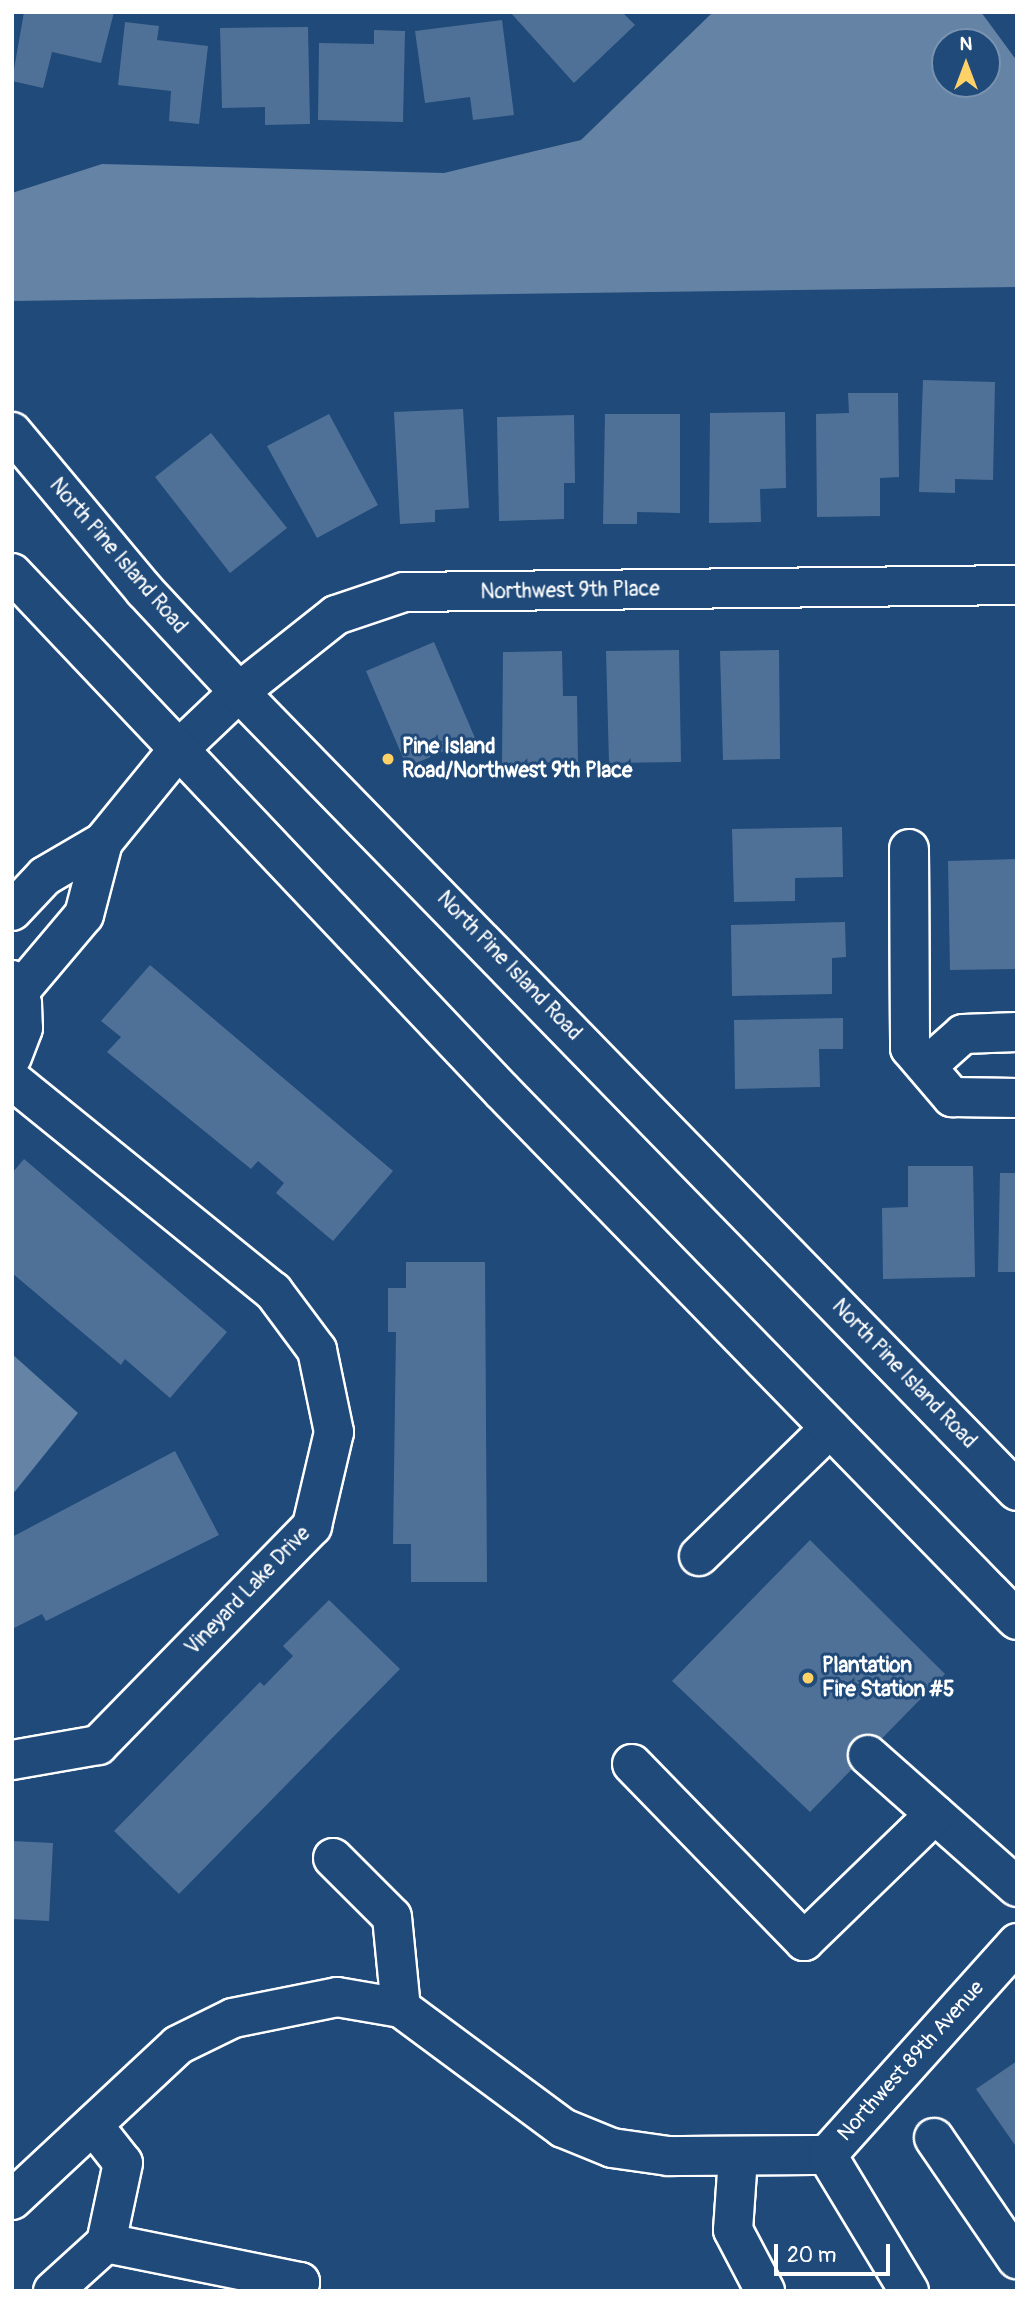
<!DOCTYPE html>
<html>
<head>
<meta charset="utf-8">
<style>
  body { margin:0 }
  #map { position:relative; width:1029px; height:2303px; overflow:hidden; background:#1f4a7a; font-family:Pangolin,sans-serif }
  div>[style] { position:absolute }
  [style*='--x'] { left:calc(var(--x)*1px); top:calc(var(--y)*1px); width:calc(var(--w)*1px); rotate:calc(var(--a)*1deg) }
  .water>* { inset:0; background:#6583a4 }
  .building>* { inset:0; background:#507197 }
  .roads { filter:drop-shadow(2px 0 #fff) drop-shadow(-2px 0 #fff) drop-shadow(0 2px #fff) drop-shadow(0 -2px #fff) }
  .minor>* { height:38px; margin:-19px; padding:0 19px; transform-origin:19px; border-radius:19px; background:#1f4a7a }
  .major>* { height:38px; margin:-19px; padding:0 19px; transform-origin:19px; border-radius:19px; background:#1f4a7a }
  .dots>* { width:19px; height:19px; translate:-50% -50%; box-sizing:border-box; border:4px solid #1f4a7a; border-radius:50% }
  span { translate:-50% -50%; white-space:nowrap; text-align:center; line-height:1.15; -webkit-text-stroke:6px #1f4a7a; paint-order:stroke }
  .street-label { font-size:21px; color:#fff }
  .poi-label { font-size:21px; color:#fff; font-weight:700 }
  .left { translate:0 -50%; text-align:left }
  .frame { position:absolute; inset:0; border:14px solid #fff; pointer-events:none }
  .north { position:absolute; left:931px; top:28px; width:70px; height:70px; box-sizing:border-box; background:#1f4a7a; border:2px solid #7992af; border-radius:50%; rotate:0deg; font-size:19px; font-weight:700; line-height:28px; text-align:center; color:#fff }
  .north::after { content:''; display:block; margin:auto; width:24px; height:32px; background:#ffd166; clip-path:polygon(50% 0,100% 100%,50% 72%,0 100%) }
  .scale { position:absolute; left:774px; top:2244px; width:116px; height:32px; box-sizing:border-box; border:4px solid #fff; border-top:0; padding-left:9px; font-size:21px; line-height:24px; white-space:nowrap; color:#fff; -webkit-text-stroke:5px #1f4a7a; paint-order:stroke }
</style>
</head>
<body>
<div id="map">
  <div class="water">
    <i style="clip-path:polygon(evenodd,713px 12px,981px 12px,1017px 61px,1017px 287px,12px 301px,12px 193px,102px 164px,444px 173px,581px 140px,713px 12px,945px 42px,987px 42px,987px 84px,945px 84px,945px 42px)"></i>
    <i style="clip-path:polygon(12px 1354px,78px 1413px,12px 1495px)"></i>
  </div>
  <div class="building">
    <i style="clip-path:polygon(24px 12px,114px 12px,101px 63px,52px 52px,43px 88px,12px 81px)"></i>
    <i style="clip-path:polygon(510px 12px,622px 12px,635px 25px,574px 83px)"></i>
    <i style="clip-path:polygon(502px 20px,514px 115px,473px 120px,470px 97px,425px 103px,415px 31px)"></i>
    <i style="clip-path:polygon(125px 22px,159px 26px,157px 40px,208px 46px,199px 124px,169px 121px,171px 91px,118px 85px)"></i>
    <i style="clip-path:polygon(308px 27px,310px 124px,265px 125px,265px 107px,222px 108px,220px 28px)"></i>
    <i style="clip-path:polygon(374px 30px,405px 31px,403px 122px,318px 120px,319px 43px,374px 44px)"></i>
    <i style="clip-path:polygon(923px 380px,995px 382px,993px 480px,955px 479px,955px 493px,919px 492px)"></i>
    <i style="clip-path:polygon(848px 393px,898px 393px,899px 477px,880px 478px,880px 516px,817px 517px,816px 414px,849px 413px)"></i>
    <i style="clip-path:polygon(463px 409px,469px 508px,435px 510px,435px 522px,400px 524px,394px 412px)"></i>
    <i style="clip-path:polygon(785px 412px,786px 488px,760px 489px,761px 522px,709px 523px,710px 413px)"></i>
    <i style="clip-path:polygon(329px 414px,378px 505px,317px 538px,267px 446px)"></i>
    <i style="clip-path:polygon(605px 414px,680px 414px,680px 513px,637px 512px,637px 524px,603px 524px)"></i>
    <i style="clip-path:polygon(574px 415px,575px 483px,564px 483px,564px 519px,499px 521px,497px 417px)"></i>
    <i style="clip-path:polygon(211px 433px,287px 528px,230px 573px,155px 477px)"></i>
    <i style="clip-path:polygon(434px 642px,475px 738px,407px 767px,366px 671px)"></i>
    <i style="clip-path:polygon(679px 650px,681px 762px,609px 763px,606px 651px)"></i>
    <i style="clip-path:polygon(779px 650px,780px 759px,723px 760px,720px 651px)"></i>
    <i style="clip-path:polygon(562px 651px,563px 696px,577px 696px,578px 762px,502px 763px,503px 652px)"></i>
    <i style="clip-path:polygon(842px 827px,843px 877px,795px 878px,795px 901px,734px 902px,732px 829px)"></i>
    <i style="clip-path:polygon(1017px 859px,1017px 969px,950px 970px,948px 861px)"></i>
    <i style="clip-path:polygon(845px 922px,846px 957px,832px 958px,832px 994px,732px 996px,731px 925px)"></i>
    <i style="clip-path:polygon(150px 965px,393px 1171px,333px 1241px,276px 1193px,284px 1183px,258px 1161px,251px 1169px,107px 1052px,121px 1037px,101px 1021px)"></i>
    <i style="clip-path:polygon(843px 1018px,843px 1049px,819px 1049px,820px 1087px,735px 1089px,734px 1020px)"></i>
    <i style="clip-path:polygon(24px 1159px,227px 1332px,170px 1398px,125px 1359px,121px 1365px,12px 1273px,12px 1173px)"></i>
    <i style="clip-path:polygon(908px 1166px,973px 1166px,975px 1277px,883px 1279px,882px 1208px,908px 1207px)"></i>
    <i style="clip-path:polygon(1000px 1173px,1017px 1173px,1017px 1272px,998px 1272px)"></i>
    <i style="clip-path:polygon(406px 1262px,485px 1262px,487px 1582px,411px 1582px,411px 1544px,393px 1544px,396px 1332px,388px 1332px,388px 1288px,406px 1288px)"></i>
    <i style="clip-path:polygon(175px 1451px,219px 1535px,46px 1621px,42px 1614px,12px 1629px,12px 1537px)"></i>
    <i style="clip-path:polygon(810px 1540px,945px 1674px,810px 1812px,672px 1681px)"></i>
    <i style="clip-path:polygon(329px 1600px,400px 1669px,179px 1894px,114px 1831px,260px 1682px,264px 1686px,293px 1656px,283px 1646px)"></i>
    <i style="clip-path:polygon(12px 1841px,53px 1843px,49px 1921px,12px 1919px)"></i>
    <i style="clip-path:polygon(1017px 2061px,1017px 2148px,976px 2089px)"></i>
  </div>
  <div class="roads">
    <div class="minor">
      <i style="--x:909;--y:849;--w:199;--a:89.7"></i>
      <i style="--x:910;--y:1048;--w:65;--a:49.4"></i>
      <i style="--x:952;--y:1097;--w:65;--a:0.9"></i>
      <i style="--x:12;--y:911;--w:48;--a:-46.7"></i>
      <i style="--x:45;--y:876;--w:67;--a:-30.4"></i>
      <i style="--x:103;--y:842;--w:117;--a:-50.9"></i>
      <i style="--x:177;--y:751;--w:86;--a:-43.6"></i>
      <i style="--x:239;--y:692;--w:124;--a:-38.4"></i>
      <i style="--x:336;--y:615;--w:72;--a:-18.7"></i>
      <i style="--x:404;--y:592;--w:613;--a:-0.65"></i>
      <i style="--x:12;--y:980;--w:26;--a:67"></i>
      <i style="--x:22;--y:1004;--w:24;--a:88"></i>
      <i style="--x:23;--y:1028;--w:31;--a:111"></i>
      <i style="--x:18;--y:993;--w:102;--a:-49.8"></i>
      <i style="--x:84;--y:915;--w:75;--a:-75.4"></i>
      <i style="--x:927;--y:1066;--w:48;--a:-41.6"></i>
      <i style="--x:963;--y:1034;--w:54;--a:-2.1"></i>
      <i style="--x:12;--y:1080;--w:336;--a:39"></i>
      <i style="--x:273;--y:1291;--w:74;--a:53.3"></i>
      <i style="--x:317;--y:1350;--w:84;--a:78.3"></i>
      <i style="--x:334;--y:1432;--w:97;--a:103.2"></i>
      <i style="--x:312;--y:1526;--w:306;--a:134.3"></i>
      <i style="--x:98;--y:1745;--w:87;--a:170.1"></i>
      <i style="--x:699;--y:1556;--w:183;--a:-44.3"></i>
      <i style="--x:868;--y:1755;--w:199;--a:41.5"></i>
      <i style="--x:632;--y:1764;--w:247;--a:45.8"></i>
      <i style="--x:804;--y:1941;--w:182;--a:-44.1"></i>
      <i style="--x:333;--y:1858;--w:83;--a:45"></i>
      <i style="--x:392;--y:1917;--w:91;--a:84.4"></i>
      <i style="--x:93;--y:2125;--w:48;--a:51.7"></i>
      <i style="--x:123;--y:2163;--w:82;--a:102"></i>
      <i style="--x:934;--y:2138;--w:147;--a:55.6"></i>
      <i style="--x:738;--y:2157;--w:73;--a:93.9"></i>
      <i style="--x:733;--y:2230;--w:69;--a:62.3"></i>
      <i style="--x:12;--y:2200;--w:227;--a:-43"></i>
      <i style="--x:178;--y:2045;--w:61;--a:-26.1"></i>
      <i style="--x:233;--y:2018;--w:106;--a:-11.4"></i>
      <i style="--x:337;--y:1997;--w:65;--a:9.8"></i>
      <i style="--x:401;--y:2008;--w:202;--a:36.5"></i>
      <i style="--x:563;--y:2128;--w:53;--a:22.2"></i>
      <i style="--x:612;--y:2148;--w:57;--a:8.1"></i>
      <i style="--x:668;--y:2156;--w:159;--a:-0.4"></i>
      <i style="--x:53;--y:2291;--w:72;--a:-42.2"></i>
      <i style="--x:106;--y:2243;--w:198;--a:11.4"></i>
      <i style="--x:300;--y:2282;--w:9;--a:103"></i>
      <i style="--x:909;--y:2291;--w:159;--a:-121.1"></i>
      <i style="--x:827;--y:2155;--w:285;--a:-48.1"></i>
    </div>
    <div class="major">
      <i style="--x:12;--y:432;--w:206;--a:50.1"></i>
      <i style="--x:144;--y:590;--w:139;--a:47"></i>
      <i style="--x:239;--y:692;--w:1115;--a:45.76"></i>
      <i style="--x:12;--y:573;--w:713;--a:46.59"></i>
      <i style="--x:502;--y:1091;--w:738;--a:45.77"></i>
    </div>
  </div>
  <div class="dots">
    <i style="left:388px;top:759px;background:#ffd166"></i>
    <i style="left:808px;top:1678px;background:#ffd166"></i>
  </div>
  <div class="street-label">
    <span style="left:118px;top:556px;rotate:49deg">North Pine Island Road</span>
    <span style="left:570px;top:591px;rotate:-1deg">Northwest 9th Place</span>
    <span style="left:509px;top:966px;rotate:46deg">North Pine Island Road</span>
    <span style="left:904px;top:1374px;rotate:46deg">North Pine Island Road</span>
    <span style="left:248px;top:1591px;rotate:-46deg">Vineyard Lake Drive</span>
    <span style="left:911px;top:2061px;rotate:-48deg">Northwest 89th Avenue</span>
  </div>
  <div class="poi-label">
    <span class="left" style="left:402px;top:759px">Pine Island<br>Road/Northwest 9th Place</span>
    <span class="left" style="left:822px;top:1678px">Plantation<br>Fire Station #5</span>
  </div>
  <div class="frame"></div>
  <div class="north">N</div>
  <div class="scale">20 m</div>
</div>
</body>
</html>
